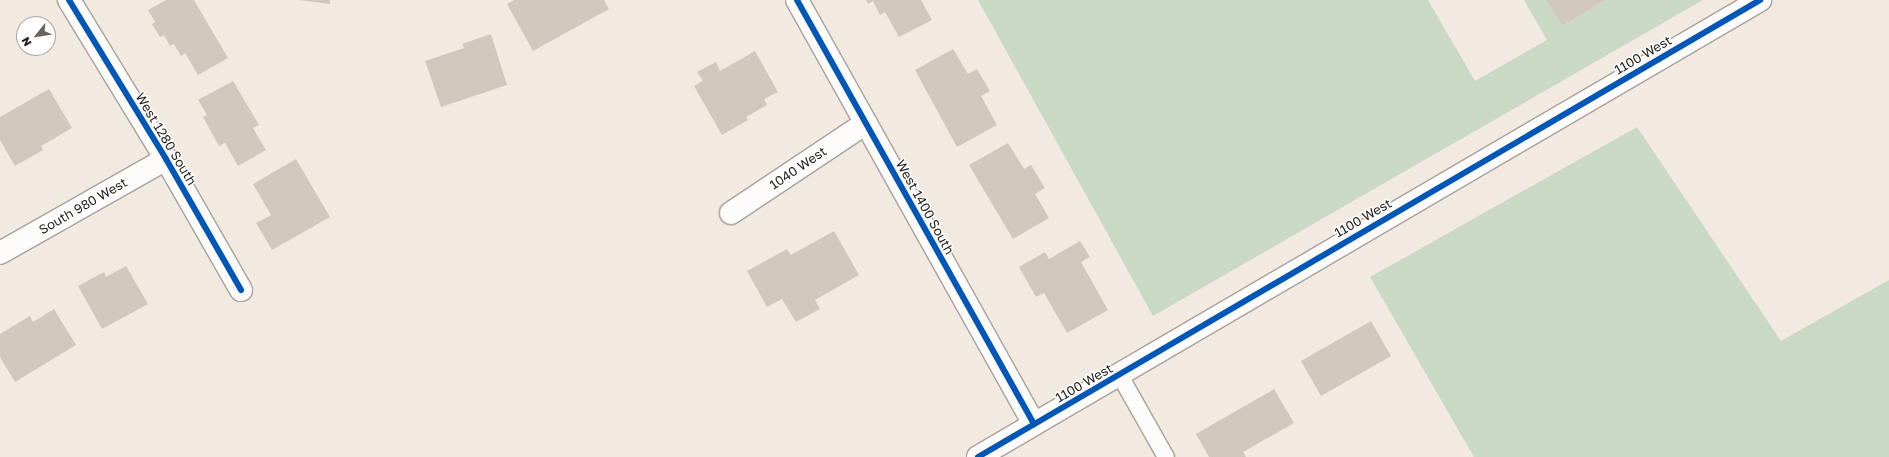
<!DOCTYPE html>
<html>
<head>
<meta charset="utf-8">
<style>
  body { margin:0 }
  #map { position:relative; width:1889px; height:457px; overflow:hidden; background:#f2e9e1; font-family:"Golos Text",sans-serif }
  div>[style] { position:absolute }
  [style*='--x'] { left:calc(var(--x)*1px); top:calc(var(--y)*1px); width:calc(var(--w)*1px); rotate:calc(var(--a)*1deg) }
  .green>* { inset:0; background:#c9d9c3 }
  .building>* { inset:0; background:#d2c7bd }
  .roads { filter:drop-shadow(1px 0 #a8a19b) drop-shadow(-1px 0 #a8a19b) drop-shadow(0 1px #a8a19b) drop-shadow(0 -1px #a8a19b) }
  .lane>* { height:16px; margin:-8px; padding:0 8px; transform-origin:8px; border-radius:8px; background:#fdfcfa }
  .street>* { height:22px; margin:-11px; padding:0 11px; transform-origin:11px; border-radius:11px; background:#fdfcfa }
  .secondary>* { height:22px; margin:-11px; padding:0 11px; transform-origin:11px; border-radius:11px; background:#fdfcfa }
  .cycleway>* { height:6px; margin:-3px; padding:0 3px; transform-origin:3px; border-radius:3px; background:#0057b8 }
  span { translate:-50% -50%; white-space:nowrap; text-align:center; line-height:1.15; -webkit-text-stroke:3px #fff; paint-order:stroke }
  .street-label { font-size:13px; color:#241e19 }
  .north { position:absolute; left:16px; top:16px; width:40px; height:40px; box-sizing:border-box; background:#fff; border:1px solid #a7a5a3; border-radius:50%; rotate:240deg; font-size:11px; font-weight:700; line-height:16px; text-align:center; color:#241e19 }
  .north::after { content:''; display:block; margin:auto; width:14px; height:18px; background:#6c655f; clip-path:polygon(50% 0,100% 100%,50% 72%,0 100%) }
</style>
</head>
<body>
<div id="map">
  <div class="green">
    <i style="clip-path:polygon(978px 0,1428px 0,1475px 81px,1547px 40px,1524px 0,1546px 0,1562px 26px,1606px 0,1703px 0,1153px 316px)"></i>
    <i style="clip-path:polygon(1637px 127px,1781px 341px,1889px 280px,1889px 457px,1474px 457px,1370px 277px)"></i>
  </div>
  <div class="building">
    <i style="clip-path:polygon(166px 0,194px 0,228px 58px,198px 75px,185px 53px,181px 56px,174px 44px,170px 46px,164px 35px,160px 37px,152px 24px,155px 22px,148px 10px)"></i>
    <i style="clip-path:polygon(299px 0,330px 0,330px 4px)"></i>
    <i style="clip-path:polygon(514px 0,604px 0,609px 9px,533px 51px,507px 4px)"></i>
    <i style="clip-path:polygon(866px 0,921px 0,932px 20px,899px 37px,885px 12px,880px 15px,873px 1px,868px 4px)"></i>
    <i style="clip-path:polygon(1546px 0,1606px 0,1562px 26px)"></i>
    <i style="clip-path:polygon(491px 34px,507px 85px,441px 107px,425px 61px,464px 48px,462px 44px)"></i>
    <i style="clip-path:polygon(953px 49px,968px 74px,977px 69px,990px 91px,981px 96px,997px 125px,957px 147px,915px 70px)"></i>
    <i style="clip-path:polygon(755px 51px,778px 92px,764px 99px,767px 105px,746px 117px,748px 120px,722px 135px,694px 86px,703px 81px,697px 72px,716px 62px,720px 71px)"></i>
    <i style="clip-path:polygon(233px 81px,259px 125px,253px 128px,266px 150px,238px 166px,225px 143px,219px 146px,203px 117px,207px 115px,198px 100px)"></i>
    <i style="clip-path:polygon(49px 89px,72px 128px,41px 146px,43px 150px,15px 166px,0 140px,0 117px)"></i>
    <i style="clip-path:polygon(1008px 143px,1024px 169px,1031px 165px,1045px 188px,1035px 194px,1049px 218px,1013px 239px,969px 165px)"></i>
    <i style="clip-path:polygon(296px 159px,330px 217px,272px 250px,256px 223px,271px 215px,253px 184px)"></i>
    <i style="clip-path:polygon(834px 231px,859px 275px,815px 300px,820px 309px,796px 322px,782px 299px,767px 307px,747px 271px,787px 249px,791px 255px)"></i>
    <i style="clip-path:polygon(1080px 241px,1090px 257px,1081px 262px,1108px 310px,1067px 333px,1044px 293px,1036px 297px,1019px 267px,1045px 252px,1049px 259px)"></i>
    <i style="clip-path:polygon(126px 266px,148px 304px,102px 329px,78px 286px,104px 272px,106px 277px)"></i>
    <i style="clip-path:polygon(54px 309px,76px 345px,15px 382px,0 357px,0 334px,30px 316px,33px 322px)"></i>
    <i style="clip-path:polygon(1371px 321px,1391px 356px,1321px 396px,1301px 361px)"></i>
    <i style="clip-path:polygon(1274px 389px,1294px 423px,1243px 452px,1246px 457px,1209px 457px,1196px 434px)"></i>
  </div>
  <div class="roads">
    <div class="lane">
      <i style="--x:1119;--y:374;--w:95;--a:60.5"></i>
    </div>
    <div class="street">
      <i style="--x:69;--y:0;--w:186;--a:58.6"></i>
      <i style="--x:166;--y:159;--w:151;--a:60.2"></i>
      <i style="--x:797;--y:0;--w:486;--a:60.8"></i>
      <i style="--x:731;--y:213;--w:162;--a:-33.7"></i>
      <i style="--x:0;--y:253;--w:191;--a:-29.5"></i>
    </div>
    <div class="secondary">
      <i style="--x:978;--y:457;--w:906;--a:-30.3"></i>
    </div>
  </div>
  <div class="cycleway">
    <i style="--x:69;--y:0;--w:186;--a:58.6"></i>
    <i style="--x:166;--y:159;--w:151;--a:60.2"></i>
    <i style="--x:797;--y:0;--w:486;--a:60.8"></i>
    <i style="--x:978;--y:457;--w:906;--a:-30.3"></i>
  </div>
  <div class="street-label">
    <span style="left:1643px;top:55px;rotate:-30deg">1100 West</span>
    <span style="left:166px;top:139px;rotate:59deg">West 1280 South</span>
    <span style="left:798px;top:168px;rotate:-34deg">1040 West</span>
    <span style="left:83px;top:206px;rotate:-30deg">South 980 West</span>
    <span style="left:925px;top:207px;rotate:61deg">West 1400 South</span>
    <span style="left:1363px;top:218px;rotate:-30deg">1100 West</span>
    <span style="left:1084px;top:383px;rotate:-30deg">1100 West</span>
  </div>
  <div class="north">N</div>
</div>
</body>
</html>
